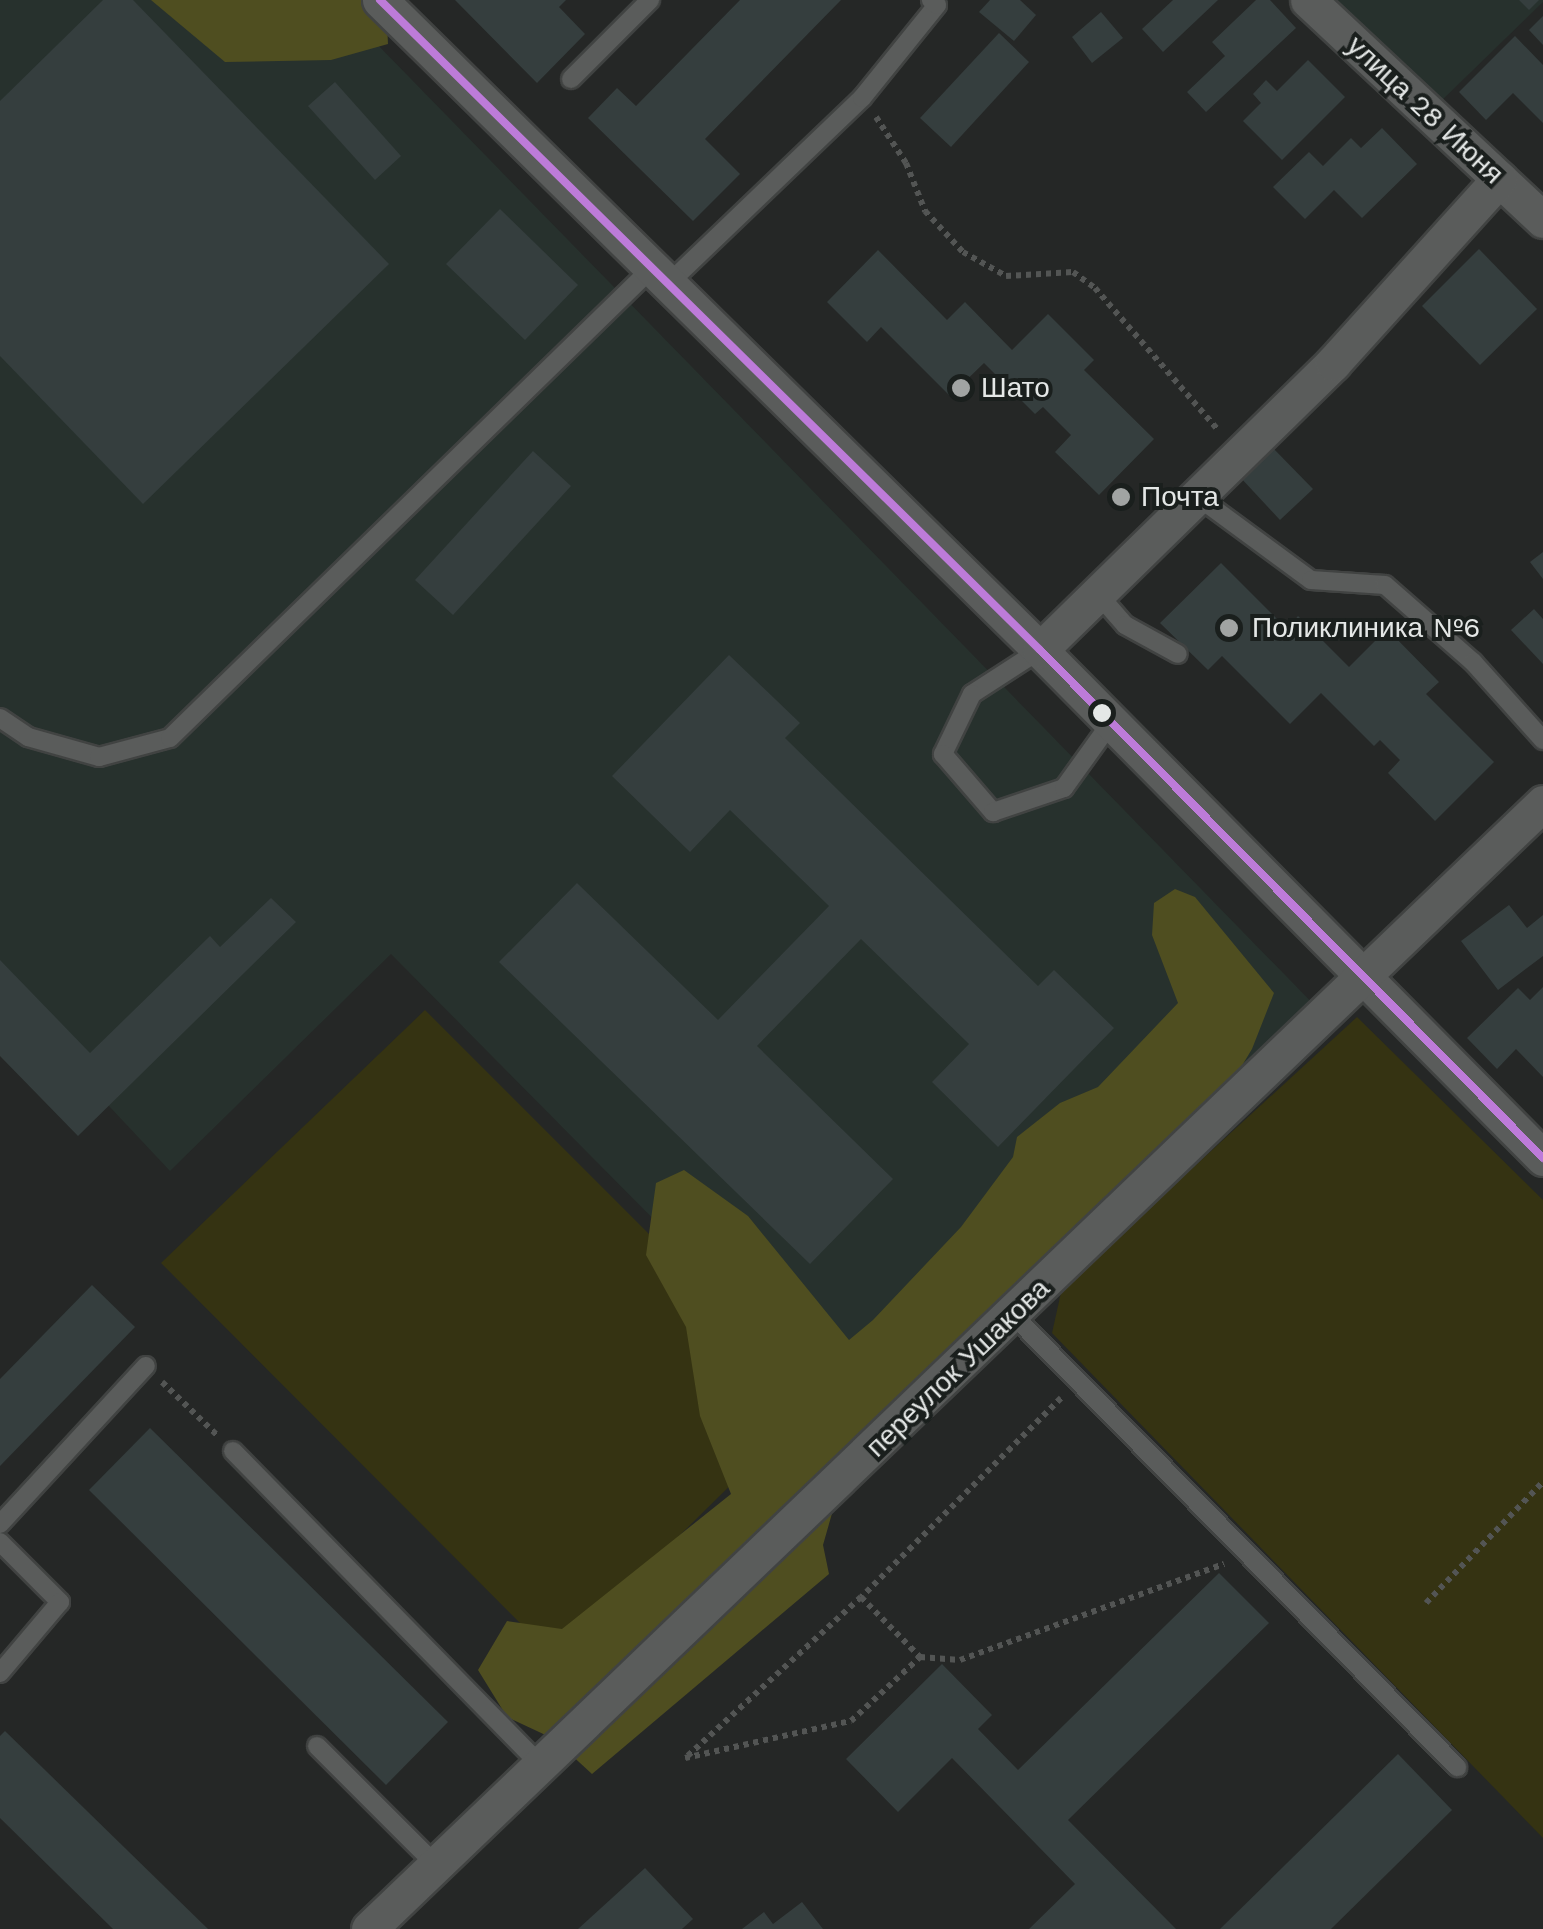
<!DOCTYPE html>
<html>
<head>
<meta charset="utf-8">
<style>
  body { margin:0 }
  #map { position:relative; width:1543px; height:1929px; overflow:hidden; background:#252726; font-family:"Work Sans",sans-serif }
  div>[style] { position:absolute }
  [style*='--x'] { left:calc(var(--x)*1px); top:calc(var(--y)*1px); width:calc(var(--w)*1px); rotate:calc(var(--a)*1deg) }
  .built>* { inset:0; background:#27312d }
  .green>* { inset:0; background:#353312 }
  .forest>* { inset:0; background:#4f4e20 }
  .building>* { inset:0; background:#353e3e }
  .path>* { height:6px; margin-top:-3px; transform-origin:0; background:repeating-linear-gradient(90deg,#535554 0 5px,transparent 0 10px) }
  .roads { filter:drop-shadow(2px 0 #414342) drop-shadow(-2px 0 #414342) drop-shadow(0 2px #414342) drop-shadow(0 -2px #414342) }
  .lane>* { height:18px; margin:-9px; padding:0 9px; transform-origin:9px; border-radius:9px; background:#5a5c5b }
  .street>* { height:35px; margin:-17.5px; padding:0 17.5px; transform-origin:17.5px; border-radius:17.5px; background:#5a5c5b }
  .bus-1>* { height:8px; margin:-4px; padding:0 4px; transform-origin:4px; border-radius:4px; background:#bd7bd9 }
  .dots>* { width:28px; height:28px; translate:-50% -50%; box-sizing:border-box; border:5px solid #1a1f1d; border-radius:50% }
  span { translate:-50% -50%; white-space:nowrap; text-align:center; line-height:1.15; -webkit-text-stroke:8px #1a1f1d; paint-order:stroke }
  .street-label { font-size:28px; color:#e4e7e6 }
  .poi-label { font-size:28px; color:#e4e7e6 }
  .left { translate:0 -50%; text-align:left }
</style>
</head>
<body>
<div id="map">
  <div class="built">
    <i style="clip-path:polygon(0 0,334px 0,1325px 1016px,877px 1445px,391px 954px,170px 1171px,0 990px)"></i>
    <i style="clip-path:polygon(1328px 0,1543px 0,1543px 2px,1434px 108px)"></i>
  </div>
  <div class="green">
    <i style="clip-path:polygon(425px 1010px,816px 1401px,555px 1658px,161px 1263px)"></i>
    <i style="clip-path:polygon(1357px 1017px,1543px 1200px,1543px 1838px,1052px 1333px,1062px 1288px)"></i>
  </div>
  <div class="forest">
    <i style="clip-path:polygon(151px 0,365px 0,387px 23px,388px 44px,331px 60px,225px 62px)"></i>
    <i style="clip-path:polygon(1175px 889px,1195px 897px,1274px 993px,1252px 1049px,1199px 1137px,962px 1334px,833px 1510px,823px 1545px,829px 1574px,592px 1774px,554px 1739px,507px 1717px,478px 1670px,507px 1621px,562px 1629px,731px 1494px,700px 1416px,686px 1327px,646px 1255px,656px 1183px,684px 1170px,748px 1216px,849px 1340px,873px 1320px,961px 1227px,1013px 1157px,1017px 1137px,1060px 1103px,1098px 1087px,1178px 1003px,1152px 935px,1154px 903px)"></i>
  </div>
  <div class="building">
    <i style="clip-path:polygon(103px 0,133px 0,389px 264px,143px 504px,0 356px,0 101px)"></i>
    <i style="clip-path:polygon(455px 0,566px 0,559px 7px,585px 34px,537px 83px)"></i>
    <i style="clip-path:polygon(740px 0,841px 0,705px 139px,740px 174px,693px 221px,588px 118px,617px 88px,636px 106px)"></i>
    <i style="clip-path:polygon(990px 0,1020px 0,1036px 15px,1014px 41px,979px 12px)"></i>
    <i style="clip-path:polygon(1173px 0,1218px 0,1163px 52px,1142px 29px)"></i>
    <i style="clip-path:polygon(1256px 0,1270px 0,1296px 28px,1206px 112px,1187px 92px,1225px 56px,1212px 42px)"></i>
    <i style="clip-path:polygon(1519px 0,1539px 0,1529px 10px)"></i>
    <i style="clip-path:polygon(1101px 12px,1123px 38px,1092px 63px,1072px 37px)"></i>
    <i style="clip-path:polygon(1543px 16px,1543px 45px,1529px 30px)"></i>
    <i style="clip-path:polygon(999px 33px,1029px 62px,951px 147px,920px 118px)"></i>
    <i style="clip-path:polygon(1515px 36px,1543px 65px,1543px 123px,1513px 93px,1486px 120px,1459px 92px)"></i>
    <i style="clip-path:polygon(1308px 60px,1345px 97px,1282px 160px,1243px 121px,1261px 103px,1253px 94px,1266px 80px,1277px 91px)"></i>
    <i style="clip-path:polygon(335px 82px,401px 156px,375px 180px,308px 106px)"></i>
    <i style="clip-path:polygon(1382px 128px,1417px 164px,1362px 218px,1334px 190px,1305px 219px,1273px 187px,1309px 152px,1323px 166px,1351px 138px,1361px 148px)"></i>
    <i style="clip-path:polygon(500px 209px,578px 285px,525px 340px,446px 264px)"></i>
    <i style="clip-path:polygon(1479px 249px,1537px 309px,1480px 365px,1422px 306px)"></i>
    <i style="clip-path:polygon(878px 250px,947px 320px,965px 302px,1012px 350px,1048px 314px,1094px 360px,1084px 370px,1154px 439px,1099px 495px,1055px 452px,1071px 435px,1043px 407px,1035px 414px,984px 363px,950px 396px,881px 327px,867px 342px,827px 302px)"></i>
    <i style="clip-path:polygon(1272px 447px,1313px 489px,1280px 520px,1240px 477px)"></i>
    <i style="clip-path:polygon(533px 451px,571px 486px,453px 615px,415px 580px)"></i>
    <i style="clip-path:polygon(1543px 552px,1543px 579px,1530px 562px)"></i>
    <i style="clip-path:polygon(1221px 563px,1287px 629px,1298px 616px,1349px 667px,1387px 629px,1439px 682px,1426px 694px,1494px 762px,1435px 821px,1388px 773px,1400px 760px,1380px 740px,1374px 746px,1321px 693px,1290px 724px,1222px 656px,1208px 670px,1160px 623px)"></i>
    <i style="clip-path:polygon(1534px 609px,1543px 619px,1543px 664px,1511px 630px)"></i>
    <i style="clip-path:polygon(729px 655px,800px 723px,785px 738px,1038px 986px,1054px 970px,1114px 1028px,998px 1147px,932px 1082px,969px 1044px,861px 939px,757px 1046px,893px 1179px,810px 1264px,499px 962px,577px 883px,718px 1020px,829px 906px,730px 810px,690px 852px,612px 776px)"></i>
    <i style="clip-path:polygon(271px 898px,296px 922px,78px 1136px,0 1056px,0 960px,90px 1053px,210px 936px,220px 947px)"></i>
    <i style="clip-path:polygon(1509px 905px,1527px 928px,1543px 915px,1543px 956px,1498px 990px,1461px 941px)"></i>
    <i style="clip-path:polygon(1543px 987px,1543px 1077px,1516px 1049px,1497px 1069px,1467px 1038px,1518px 988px,1530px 1000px)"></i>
    <i style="clip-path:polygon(92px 1285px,135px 1327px,0 1466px,0 1379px)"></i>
    <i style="clip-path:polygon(150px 1428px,448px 1722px,386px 1785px,89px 1490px)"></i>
    <i style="clip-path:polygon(1219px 1573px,1269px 1623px,1068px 1820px,1176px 1929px,1029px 1929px,1075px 1884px,952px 1758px,898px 1812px,846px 1759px,942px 1664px,992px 1715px,978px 1729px,1018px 1770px)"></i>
    <i style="clip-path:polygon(5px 1731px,208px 1929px,113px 1929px,0 1818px,0 1736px)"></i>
    <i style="clip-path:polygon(1398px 1754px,1452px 1810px,1331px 1929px,1220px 1929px)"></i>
    <i style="clip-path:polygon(645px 1868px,693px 1919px,682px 1929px,578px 1929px)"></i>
    <i style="clip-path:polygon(802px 1902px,823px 1929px,742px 1929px,764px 1912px,773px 1924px)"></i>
  </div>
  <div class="path">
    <i style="--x:876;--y:117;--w:55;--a:56.9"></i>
    <i style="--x:906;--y:163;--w:52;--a:68.4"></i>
    <i style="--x:925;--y:211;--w:56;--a:47.2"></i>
    <i style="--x:963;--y:252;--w:49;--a:29.2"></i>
    <i style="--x:1006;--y:276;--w:67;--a:-3.4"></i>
    <i style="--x:1073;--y:272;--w:27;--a:36"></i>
    <i style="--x:1095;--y:288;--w:186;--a:49.1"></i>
    <i style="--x:162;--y:1382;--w:78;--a:44"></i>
    <i style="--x:1061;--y:1398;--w:282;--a:135.1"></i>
    <i style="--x:861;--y:1597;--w:84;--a:45.5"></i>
    <i style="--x:920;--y:1657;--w:40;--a:4.3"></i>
    <i style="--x:960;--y:1660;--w:281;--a:-20"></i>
    <i style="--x:861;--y:1597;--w:239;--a:137.5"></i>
    <i style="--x:685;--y:1758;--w:170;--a:-12.6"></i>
    <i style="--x:851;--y:1721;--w:94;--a:-42.8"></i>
    <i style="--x:1426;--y:1603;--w:168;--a:-46"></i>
  </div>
  <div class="roads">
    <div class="lane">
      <i style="--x:571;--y:79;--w:112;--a:-45"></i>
      <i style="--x:669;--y:283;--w:267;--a:-43.8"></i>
      <i style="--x:862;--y:98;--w:119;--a:-51.1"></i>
      <i style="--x:937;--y:5;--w:8;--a:-140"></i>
      <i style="--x:1198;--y:497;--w:140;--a:36.3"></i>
      <i style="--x:1311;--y:580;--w:74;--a:3.9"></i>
      <i style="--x:1385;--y:585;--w:117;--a:41.2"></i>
      <i style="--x:1473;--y:662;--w:105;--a:48.1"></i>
      <i style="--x:1098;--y:594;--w:41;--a:48.9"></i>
      <i style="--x:1125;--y:625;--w:60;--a:28.7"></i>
      <i style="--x:1040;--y:650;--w:81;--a:147.1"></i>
      <i style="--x:972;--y:694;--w:67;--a:115.8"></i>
      <i style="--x:943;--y:754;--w:77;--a:49.2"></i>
      <i style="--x:993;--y:812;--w:75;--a:-18.7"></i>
      <i style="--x:1064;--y:788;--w:79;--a:-54.3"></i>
      <i style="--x:0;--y:718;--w:34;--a:34"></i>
      <i style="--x:28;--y:737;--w:74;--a:15.7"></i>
      <i style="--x:99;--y:757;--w:73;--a:-15"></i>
      <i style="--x:170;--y:738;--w:675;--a:-44.28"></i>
      <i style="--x:1013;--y:1315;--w:634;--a:45.51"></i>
      <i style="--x:233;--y:1451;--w:440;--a:45.6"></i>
      <i style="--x:0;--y:1524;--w:215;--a:-47.3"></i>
      <i style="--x:0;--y:1542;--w:85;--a:45"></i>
      <i style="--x:60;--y:1602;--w:93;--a:130.2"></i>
      <i style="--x:317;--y:1746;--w:168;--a:45"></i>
    </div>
    <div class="street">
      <i style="--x:380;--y:0;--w:926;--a:44.56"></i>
      <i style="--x:1040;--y:650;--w:715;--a:45.28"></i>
      <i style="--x:1308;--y:0;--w:322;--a:43.1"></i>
      <i style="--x:1040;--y:650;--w:410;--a:-44.4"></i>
      <i style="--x:1333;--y:363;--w:248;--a:-47.9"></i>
      <i style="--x:369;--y:1929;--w:1627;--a:-43.8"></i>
    </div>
  </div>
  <div class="bus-1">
    <i style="--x:380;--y:0;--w:926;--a:44.56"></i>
    <i style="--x:1040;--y:650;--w:715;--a:45.28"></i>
  </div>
  <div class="dots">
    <i style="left:961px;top:388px;background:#a1a4a3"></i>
    <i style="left:1121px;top:497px;background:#a1a4a3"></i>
    <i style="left:1229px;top:628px;background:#a1a4a3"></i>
    <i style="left:1102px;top:713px;background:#e4e7e6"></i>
  </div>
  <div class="street-label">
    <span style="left:1425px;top:110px;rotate:43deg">улица 28 Июня</span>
    <span style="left:958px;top:1368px;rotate:-44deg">переулок Ушакова</span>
  </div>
  <div class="poi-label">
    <span class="left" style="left:981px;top:388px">Шато</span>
    <span class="left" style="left:1141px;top:497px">Почта</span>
    <span class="left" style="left:1252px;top:628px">Поликлиника №6</span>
  </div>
</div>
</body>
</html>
